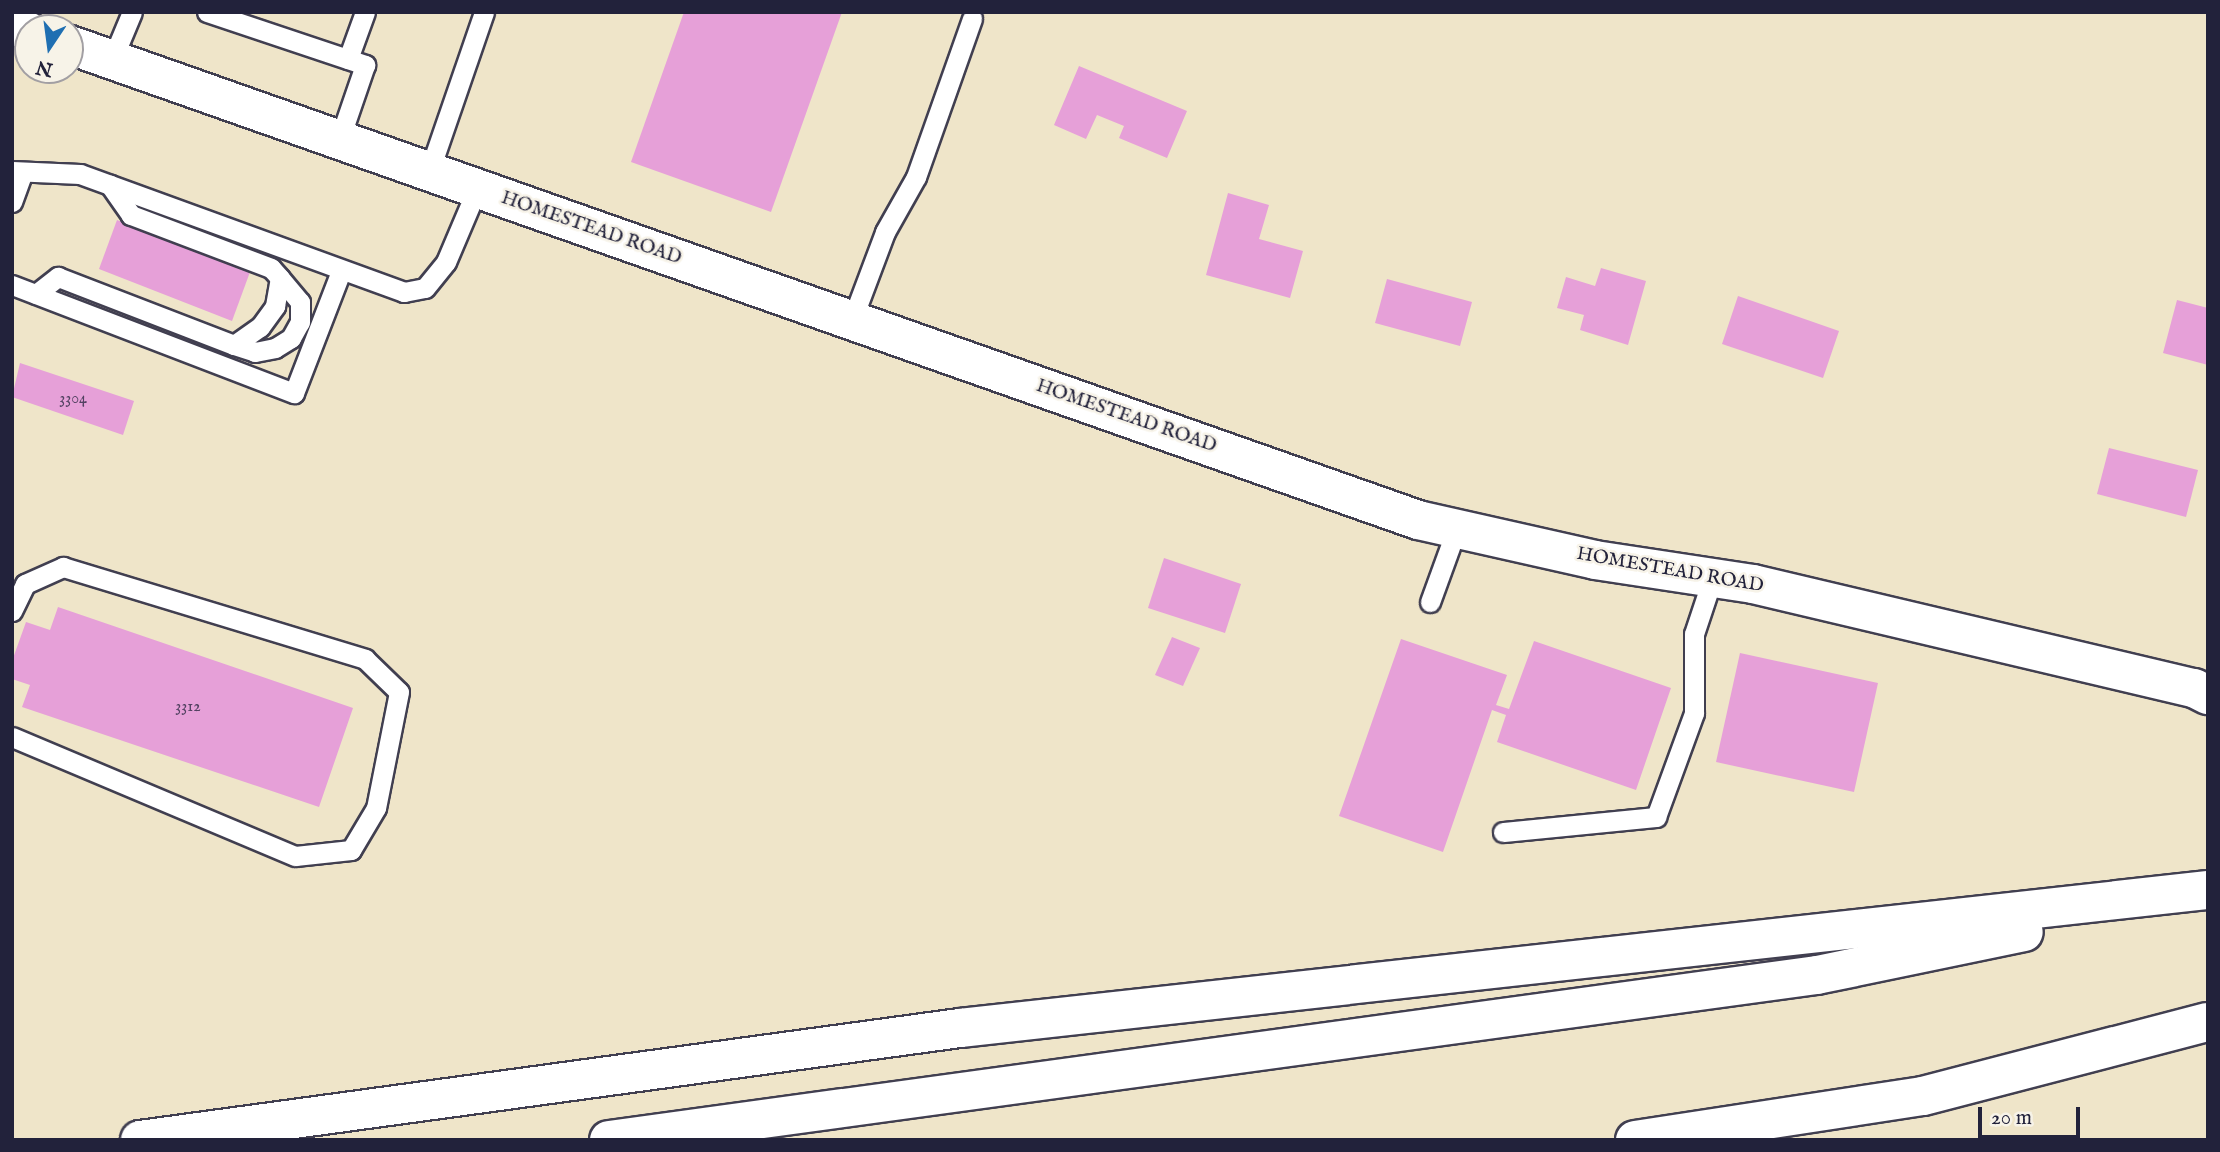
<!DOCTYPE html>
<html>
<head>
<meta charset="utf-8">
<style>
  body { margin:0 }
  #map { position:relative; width:2220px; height:1152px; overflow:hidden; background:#efe5c9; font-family:"IM FELL English",serif }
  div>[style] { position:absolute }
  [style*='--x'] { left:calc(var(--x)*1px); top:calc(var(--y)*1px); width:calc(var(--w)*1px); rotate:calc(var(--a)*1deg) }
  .building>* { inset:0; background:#e6a0d8 }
  .roads { filter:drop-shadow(2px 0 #413f50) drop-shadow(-2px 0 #413f50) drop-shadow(0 2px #413f50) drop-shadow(0 -2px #413f50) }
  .lane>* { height:19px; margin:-9.5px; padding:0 9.5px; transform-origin:9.5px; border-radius:9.5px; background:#fff }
  .street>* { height:38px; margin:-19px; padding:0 19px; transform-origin:19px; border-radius:19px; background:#fff }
  .highway>* { height:38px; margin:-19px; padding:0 19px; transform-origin:19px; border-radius:19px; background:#fff }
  span { translate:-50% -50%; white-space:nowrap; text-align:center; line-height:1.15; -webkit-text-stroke:5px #f7f3e8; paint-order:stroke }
  .number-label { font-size:16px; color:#534262 }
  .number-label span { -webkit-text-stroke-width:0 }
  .street-label { font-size:19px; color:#22223b }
  .frame { position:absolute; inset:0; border:14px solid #22223b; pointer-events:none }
  .north { position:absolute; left:14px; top:14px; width:70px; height:70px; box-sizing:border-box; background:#f7f3e8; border:2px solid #a29fa3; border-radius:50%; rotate:193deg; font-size:19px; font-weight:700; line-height:28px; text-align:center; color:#22223b }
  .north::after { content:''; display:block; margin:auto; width:24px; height:32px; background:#1f6fb2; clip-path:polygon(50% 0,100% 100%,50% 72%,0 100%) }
  .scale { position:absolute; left:1978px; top:1107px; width:102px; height:32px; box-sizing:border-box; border:4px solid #22223b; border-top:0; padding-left:9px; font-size:21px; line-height:24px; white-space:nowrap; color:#22223b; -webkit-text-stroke:5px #f7f3e8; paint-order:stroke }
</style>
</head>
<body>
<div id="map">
  <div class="building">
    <i style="clip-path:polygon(684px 12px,842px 12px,771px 212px,631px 162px)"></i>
    <i style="clip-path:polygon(1079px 66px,1187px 111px,1167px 158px,1119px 138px,1124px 126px,1097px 115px,1086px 139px,1054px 125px)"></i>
    <i style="clip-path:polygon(1228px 193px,1269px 205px,1259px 239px,1303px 251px,1290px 298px,1206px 275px)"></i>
    <i style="clip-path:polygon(117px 220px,250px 272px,232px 321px,99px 269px)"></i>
    <i style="clip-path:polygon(1601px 268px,1646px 281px,1628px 345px,1580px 330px,1584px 315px,1557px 308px,1566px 277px,1595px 286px)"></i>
    <i style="clip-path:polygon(1387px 279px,1472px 302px,1460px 346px,1375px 323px)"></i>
    <i style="clip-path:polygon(1738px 296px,1839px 331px,1823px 378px,1722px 344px)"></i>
    <i style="clip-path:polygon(2177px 300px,2208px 308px,2208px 365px,2163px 353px)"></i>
    <i style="clip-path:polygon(20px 363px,134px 401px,123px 435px,12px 397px)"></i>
    <i style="clip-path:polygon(2109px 448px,2198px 470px,2186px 517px,2097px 494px)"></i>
    <i style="clip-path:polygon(1164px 558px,1241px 584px,1225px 633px,1148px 608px)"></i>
    <i style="clip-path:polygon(58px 607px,353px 708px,319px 807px,22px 707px,30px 685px,12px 679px,12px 661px,26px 622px,50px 630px)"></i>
    <i style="clip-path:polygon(1172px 637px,1200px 648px,1183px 686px,1155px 675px)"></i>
    <i style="clip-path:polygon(1401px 639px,1507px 675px,1496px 705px,1509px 709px,1534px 641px,1671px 688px,1636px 790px,1497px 742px,1506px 715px,1492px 710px,1443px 852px,1339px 816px)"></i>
    <i style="clip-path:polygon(1740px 653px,1878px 683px,1854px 792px,1716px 762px)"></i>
  </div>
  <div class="roads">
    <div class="lane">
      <i style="--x:207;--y:12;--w:167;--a:18.5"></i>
      <i style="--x:365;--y:65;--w:80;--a:108.9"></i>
      <i style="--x:348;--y:59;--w:50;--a:-70.1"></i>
      <i style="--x:112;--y:60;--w:52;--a:-67.4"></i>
      <i style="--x:12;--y:171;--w:68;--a:2.5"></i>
      <i style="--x:80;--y:174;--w:345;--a:20"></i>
      <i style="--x:404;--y:292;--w:21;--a:-11"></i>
      <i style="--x:425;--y:288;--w:33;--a:-51"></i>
      <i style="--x:446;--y:262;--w:79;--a:-67"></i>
      <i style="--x:429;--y:172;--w:169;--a:-71"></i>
      <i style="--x:12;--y:202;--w:30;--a:-70"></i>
      <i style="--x:12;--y:285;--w:302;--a:21"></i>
      <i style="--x:294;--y:393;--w:131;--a:-68.9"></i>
      <i style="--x:36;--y:294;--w:28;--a:-38"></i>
      <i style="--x:58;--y:277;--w:189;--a:21.1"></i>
      <i style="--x:234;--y:345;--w:32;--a:-35"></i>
      <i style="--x:260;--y:327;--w:26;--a:-54"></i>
      <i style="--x:275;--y:306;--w:28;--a:-80"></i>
      <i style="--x:280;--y:278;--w:13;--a:-132"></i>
      <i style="--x:271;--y:268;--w:150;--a:-159.3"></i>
      <i style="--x:131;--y:215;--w:37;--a:-125"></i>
      <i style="--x:852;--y:320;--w:94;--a:-69.4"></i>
      <i style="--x:885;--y:232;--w:63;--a:-60.6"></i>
      <i style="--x:916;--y:177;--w:168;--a:-70.5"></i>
      <i style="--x:234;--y:345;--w:22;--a:18"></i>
      <i style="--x:255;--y:352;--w:20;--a:-11"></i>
      <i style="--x:275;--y:348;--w:19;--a:-32"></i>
      <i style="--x:291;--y:338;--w:18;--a:-61"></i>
      <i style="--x:300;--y:322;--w:20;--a:-90"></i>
      <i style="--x:300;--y:302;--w:31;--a:-130"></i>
      <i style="--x:1430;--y:602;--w:79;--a:-70"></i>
      <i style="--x:12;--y:611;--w:30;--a:-64"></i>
      <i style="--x:25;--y:584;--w:42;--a:-24.1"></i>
      <i style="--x:63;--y:567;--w:316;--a:16.9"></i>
      <i style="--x:365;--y:659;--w:47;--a:44.1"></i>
      <i style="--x:399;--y:692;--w:118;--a:101.2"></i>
      <i style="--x:376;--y:808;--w:49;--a:120.8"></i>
      <i style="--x:351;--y:850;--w:56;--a:173.9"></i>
      <i style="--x:295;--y:856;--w:307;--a:-157.2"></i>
      <i style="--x:1503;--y:832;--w:154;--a:-5.6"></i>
      <i style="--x:1656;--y:817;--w:111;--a:-69.9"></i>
      <i style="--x:1694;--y:713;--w:79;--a:-90"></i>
      <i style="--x:1694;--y:634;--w:60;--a:-71.6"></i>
    </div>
    <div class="street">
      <i style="--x:12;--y:25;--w:17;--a:21"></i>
      <i style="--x:70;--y:45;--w:1429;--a:19.41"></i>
      <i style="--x:1418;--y:520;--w:181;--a:12.7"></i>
      <i style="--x:1595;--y:560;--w:160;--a:8.6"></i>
      <i style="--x:1753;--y:584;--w:453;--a:13.3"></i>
      <i style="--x:2194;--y:688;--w:16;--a:27"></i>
    </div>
    <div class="highway">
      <i style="--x:140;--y:1140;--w:828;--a:-7.78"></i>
      <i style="--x:960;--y:1028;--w:1256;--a:-6.31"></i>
      <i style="--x:609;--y:1140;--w:1219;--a:-7.78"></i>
      <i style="--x:1817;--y:975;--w:211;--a:-11.7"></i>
      <i style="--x:1635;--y:1140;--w:291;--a:-8.7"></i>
      <i style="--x:1923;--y:1096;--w:294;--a:-14.6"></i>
    </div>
  </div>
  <div class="number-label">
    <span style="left:73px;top:399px">3304</span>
    <span style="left:188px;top:707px">3312</span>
  </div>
  <div class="street-label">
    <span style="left:591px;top:229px;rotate:19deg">HOMESTEAD ROAD</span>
    <span style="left:1126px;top:417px;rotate:19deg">HOMESTEAD ROAD</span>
    <span style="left:1670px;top:571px;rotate:10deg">HOMESTEAD ROAD</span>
  </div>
  <div class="frame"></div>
  <div class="north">N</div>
  <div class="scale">20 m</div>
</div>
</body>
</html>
